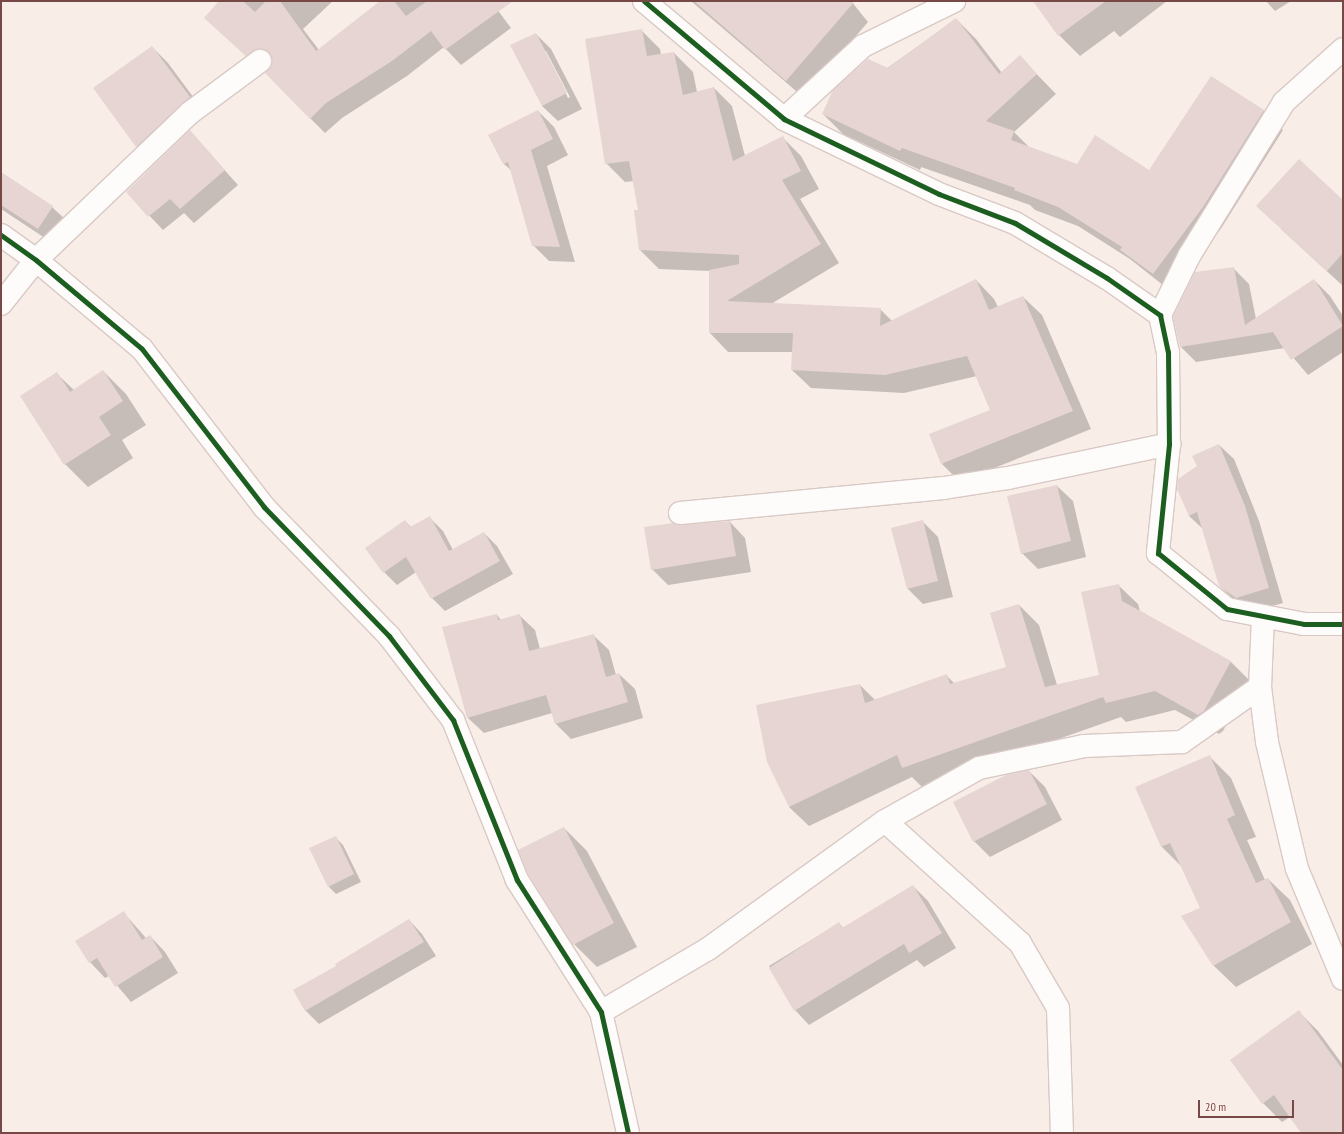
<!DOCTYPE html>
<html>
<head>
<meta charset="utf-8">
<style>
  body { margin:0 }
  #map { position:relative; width:1344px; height:1134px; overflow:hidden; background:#f8ede7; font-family:"PT Sans Narrow",sans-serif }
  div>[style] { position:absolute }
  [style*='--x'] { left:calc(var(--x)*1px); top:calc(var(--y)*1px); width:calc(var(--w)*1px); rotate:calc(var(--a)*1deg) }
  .shadow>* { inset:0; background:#0003 }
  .building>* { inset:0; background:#e6d5d2 }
  .roads { filter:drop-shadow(1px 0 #d9c9c5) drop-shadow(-1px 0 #d9c9c5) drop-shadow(0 1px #d9c9c5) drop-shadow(0 -1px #d9c9c5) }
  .street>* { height:22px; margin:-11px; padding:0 11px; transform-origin:11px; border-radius:11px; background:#fefcfb }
  .secondary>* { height:22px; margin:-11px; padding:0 11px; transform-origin:11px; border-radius:11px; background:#fefcfb }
  .cycleway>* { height:5px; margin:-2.5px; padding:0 2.5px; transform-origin:2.5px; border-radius:2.5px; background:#1b5e20 }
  span { translate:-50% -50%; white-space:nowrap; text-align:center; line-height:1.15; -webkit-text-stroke:4px #ffefe8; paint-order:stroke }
  .frame { position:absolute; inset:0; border:2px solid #764946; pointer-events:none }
  .scale { position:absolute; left:1198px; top:1100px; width:96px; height:18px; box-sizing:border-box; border:2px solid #764946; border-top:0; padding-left:5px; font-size:12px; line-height:14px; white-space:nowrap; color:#764946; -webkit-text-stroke:3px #ffefe8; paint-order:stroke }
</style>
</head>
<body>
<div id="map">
  <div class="shadow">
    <i style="clip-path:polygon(220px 1px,333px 1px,303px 29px,319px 50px,382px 1px,491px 1px,511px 28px,461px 65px,444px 47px,407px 76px,342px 118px,325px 133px,310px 118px,275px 63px,262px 70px,205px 18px)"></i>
    <i style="clip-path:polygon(691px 1px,851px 1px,868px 22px,803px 97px)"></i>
    <i style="clip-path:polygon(1034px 1px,1167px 1px,1120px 37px,1114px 31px,1080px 56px,1059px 35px)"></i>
    <i style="clip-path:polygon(1266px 1px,1291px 1px,1275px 11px)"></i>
    <i style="clip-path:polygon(956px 19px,976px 39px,1002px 73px,1020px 57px,1056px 94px,1014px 132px,1030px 148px,1077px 165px,1149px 171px,1218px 82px,1264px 111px,1283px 130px,1222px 227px,1173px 293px,1130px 259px,1078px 226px,1035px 210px,1030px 205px,921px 167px,920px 170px,843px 134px,823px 114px)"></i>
    <i style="clip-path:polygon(641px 30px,660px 49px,661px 55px,674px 53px,693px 72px,697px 92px,714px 88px,732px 106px,745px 156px,782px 137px,801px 156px,819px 189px,800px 199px,839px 263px,771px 304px,880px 309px,892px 321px,976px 280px,994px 299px,998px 307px,1023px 297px,1042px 315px,1091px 429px,960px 482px,942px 464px,991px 411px,977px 376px,904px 393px,811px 388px,792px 370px,793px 352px,728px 352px,710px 333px,710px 271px,659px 269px,640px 250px,640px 210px,634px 181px,625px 182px,606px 163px)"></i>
    <i style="clip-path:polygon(evenodd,536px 34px,551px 49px,582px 109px,558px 121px,542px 106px,536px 34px,544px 51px,546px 51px,570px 97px,568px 98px,544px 51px)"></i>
    <i style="clip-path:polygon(152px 47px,168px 63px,205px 113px,153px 162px,137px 146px,95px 89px)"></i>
    <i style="clip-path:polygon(538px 111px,554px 127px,568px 155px,547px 166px,575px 262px,549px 261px,533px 245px,512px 171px,504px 164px)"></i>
    <i style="clip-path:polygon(190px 132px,238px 185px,194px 223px,184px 213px,163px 230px,127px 192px)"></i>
    <i style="clip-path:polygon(1px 174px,52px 207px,68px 222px,54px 244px,1px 209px)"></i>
    <i style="clip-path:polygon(1343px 201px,1343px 286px,1281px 229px)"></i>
    <i style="clip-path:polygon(1233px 268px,1249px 284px,1256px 319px,1314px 280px,1330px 296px,1343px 316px,1343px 352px,1308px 375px,1285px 348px,1196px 362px,1181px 347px)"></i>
    <i style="clip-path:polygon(103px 371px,126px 394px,146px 425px,122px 440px,133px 458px,88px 487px,65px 464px,57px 374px,74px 390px)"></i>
    <i style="clip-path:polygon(1219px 445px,1234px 459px,1259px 521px,1283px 603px,1252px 612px,1235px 601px,1220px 586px,1203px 529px,1189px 516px,1198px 466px)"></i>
    <i style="clip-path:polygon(1057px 486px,1073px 501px,1086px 557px,1038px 569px,1022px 553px)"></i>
    <i style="clip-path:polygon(430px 518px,443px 531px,453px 550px,484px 533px,497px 546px,513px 574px,445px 611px,432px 598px,416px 572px,397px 585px,384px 572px,405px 521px,411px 527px)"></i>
    <i style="clip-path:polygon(922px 521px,938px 537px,953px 597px,923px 604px,907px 588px)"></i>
    <i style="clip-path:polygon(730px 522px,745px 538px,751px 572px,668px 585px,652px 569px)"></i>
    <i style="clip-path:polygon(1118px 585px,1138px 604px,1140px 611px,1231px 662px,1250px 681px,1223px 731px,1219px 734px,1175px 710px,1126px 722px,1121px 717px,922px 787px,912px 777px,809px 826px,789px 807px,860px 685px,875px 700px,946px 675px,955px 684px,1007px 667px,1019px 605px,1039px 625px,1057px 685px,1100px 676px)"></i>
    <i style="clip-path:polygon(497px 615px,501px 620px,519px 615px,535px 630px,540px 649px,593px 635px,609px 650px,616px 675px,619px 674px,635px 689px,643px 718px,571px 739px,555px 723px,552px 713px,484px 733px,468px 718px,443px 628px)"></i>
    <i style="clip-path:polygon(1209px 756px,1231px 778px,1256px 837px,1247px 840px,1265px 880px,1268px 879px,1290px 900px,1312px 944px,1236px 987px,1214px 966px,1183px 917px,1201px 908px,1182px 867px,1161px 846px)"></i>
    <i style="clip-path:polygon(1029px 771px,1045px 787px,1062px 820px,990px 857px,974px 841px)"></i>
    <i style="clip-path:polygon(564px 828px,587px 851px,637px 947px,597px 967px,574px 944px)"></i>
    <i style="clip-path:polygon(335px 837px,343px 845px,361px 882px,336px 894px,329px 887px)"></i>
    <i style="clip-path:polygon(913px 886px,928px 901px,956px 948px,924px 967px,917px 960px,809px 1025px,795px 1010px,769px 966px,839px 923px,843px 928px)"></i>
    <i style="clip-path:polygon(123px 912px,146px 938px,150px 936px,165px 952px,178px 973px,131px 1002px,109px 976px,105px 978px,90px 962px)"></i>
    <i style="clip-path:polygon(409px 920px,422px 934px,436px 956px,319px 1024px,306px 1011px,294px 990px,338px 967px)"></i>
    <i style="clip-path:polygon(1299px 1012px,1318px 1031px,1343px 1065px,1343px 1133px,1302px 1133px,1290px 1117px,1282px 1122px,1263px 1103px)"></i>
  </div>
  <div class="building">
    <i style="clip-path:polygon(219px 1px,243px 1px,255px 12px,266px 1px,280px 1px,316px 51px,380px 1px,394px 1px,406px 16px,427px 1px,513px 1px,445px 50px,431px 31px,392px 61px,326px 103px,310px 119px,265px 73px,272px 66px,270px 53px,259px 49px,246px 56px,204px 18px)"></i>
    <i style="clip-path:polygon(694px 1px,855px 1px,786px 81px)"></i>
    <i style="clip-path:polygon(1033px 1px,1106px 1px,1058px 36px)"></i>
    <i style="clip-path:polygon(956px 18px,999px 74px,1020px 55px,1037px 74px,986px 121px,1014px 131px,1011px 140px,1077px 164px,1095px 135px,1149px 170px,1211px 76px,1264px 110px,1203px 207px,1153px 274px,1120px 250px,1122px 247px,1058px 207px,1014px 190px,1015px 188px,902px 148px,900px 151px,822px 114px,833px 90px,868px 59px,888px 68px)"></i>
    <i style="clip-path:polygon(642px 29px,647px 56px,674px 52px,683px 95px,714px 87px,733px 161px,783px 136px,801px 171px,782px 180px,821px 244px,727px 301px,881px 308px,880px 326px,976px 279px,989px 310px,1023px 296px,1073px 411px,941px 464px,929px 434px,990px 410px,967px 356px,885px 375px,791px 370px,793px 333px,709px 333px,709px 270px,739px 264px,739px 255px,639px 250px,634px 210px,638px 210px,629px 161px,605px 164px,585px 39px)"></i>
    <i style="clip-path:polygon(536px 33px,567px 93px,542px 106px,510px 45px)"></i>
    <i style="clip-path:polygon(152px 46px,190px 97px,136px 147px,93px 88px)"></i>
    <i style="clip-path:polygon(538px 110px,553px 139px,531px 150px,560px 247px,532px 246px,508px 162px,503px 164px,488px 135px)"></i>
    <i style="clip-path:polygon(190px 130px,225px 170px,180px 209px,170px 199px,148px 217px,126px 192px)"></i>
    <i style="clip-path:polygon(1299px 159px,1343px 200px,1343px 253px,1327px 271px,1256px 206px)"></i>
    <i style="clip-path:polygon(1px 172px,53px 206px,38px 229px,1px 205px)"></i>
    <i style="clip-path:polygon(1234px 267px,1245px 325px,1314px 279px,1343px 326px,1291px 360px,1273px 332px,1180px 347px,1173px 317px,1195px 272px)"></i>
    <i style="clip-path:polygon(103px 370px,123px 401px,99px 417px,111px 435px,64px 465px,20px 396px,57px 372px,70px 392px)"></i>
    <i style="clip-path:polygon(1219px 444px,1245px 506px,1269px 588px,1236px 598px,1219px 586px,1197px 512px,1189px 516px,1177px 489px,1178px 479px,1197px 466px,1192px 456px)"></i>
    <i style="clip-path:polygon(1057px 485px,1071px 541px,1021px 554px,1007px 496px)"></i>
    <i style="clip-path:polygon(430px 516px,449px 551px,484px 532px,500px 561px,431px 599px,406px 557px,383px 573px,365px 548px,405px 520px,410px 527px)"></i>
    <i style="clip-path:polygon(923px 520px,938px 581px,907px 589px,891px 528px)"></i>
    <i style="clip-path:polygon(730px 521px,736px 556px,651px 570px,644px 527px,673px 523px,681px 525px)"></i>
    <i style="clip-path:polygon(1119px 584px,1122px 601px,1231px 661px,1204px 711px,1198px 715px,1155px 691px,1106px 703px,1103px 697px,902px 768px,897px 755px,789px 807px,767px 762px,756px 705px,860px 684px,865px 703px,947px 674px,950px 684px,1006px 667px,990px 613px,1019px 604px,1045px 687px,1099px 675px,1081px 592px)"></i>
    <i style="clip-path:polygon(497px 614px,498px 620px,520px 614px,529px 651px,594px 634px,606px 677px,619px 673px,628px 702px,555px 724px,546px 695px,467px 718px,442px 627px)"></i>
    <i style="clip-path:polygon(1210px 755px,1235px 815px,1227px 819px,1256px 883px,1268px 878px,1291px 922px,1213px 966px,1181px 916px,1200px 908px,1170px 843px,1161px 847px,1135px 787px)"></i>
    <i style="clip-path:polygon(1029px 770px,1047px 804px,973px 842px,953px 802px,1006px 775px)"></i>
    <i style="clip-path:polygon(564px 827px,614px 923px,573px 945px,528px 874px,518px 850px)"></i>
    <i style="clip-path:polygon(336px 836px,354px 874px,328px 887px,309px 848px)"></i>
    <i style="clip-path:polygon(913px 885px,942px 933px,909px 953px,904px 944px,794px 1011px,769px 968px,839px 922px,842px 928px)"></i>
    <i style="clip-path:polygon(124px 911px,142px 940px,150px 935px,163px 957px,115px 987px,97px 958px,89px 963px,75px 941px)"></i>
    <i style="clip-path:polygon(409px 919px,424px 942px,305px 1011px,293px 990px,336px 966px,335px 964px)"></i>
    <i style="clip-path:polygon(1299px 1010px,1343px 1070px,1343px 1133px,1301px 1133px,1274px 1095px,1262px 1104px,1230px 1060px)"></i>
  </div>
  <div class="roads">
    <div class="street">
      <i style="--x:784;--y:119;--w:108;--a:-42.7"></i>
      <i style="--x:863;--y:46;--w:102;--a:-26.3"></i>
      <i style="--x:1;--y:235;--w:43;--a:35.5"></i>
      <i style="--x:36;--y:260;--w:138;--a:40"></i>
      <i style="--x:142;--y:349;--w:200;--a:52.3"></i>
      <i style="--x:264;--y:507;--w:180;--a:45.9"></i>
      <i style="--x:389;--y:636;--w:106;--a:52.7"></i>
      <i style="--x:453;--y:720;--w:172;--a:68.2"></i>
      <i style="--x:517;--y:880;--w:156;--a:57.5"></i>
      <i style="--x:601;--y:1012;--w:124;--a:77.4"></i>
      <i style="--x:1;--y:304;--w:56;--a:-51.5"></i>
      <i style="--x:36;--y:260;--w:214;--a:-43.7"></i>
      <i style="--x:191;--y:112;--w:86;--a:-36.5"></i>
      <i style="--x:1160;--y:315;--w:66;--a:-63.8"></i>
      <i style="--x:1189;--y:256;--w:181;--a:-58.3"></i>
      <i style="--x:1284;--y:102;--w:79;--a:-41.9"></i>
      <i style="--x:680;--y:513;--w:265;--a:-5.4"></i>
      <i style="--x:944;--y:488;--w:65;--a:-8.9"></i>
      <i style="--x:1008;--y:478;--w:165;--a:-11.9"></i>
      <i style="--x:1263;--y:616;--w:71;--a:92.4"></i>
      <i style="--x:1260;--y:687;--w:55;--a:82.7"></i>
      <i style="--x:1267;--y:742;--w:130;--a:76.7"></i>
      <i style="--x:1297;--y:869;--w:119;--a:67.3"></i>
      <i style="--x:885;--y:821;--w:182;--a:42.1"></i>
      <i style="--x:1020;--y:943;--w:75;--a:59.7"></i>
      <i style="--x:1058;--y:1008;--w:125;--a:88.2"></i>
      <i style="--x:601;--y:1012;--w:124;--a:-30.5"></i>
      <i style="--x:708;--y:949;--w:218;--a:-35.9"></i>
      <i style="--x:885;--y:821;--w:108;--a:-29.4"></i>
      <i style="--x:979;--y:768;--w:107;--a:-11.8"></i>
      <i style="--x:1084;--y:746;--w:98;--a:-2.3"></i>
      <i style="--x:1182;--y:742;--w:95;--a:-35.2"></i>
    </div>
    <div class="secondary">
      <i style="--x:644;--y:1;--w:183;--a:40.1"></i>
      <i style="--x:784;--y:119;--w:172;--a:25.8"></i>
      <i style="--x:939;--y:194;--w:81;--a:20.9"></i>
      <i style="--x:1015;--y:223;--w:107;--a:30.9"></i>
      <i style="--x:1107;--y:278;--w:65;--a:34.9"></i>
      <i style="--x:1160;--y:315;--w:38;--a:78"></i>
      <i style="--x:1168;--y:352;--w:92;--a:89.4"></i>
      <i style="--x:1169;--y:444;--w:110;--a:95.8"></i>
      <i style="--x:1158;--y:553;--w:89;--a:39.1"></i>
      <i style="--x:1227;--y:609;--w:78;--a:11"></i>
      <i style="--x:1304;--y:624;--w:39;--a:0"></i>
    </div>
  </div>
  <div class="cycleway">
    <i style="--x:644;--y:1;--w:183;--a:40.1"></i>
    <i style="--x:784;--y:119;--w:172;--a:25.8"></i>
    <i style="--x:939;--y:194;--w:81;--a:20.9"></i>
    <i style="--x:1015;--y:223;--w:107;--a:30.9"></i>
    <i style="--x:1107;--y:278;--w:65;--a:34.9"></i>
    <i style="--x:1160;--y:315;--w:38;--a:78"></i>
    <i style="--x:1168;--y:352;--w:92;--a:89.4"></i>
    <i style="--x:1169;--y:444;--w:110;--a:95.8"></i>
    <i style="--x:1158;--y:553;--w:89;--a:39.1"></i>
    <i style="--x:1227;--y:609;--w:78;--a:11"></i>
    <i style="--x:1304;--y:624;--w:39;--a:0"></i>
    <i style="--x:1;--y:235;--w:43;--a:35.5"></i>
    <i style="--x:36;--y:260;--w:138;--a:40"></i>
    <i style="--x:142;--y:349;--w:200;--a:52.3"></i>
    <i style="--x:264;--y:507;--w:180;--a:45.9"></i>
    <i style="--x:389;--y:636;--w:106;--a:52.7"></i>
    <i style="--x:453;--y:720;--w:172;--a:68.2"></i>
    <i style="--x:517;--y:880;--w:156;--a:57.5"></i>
    <i style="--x:601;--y:1012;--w:124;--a:77.4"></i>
  </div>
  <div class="frame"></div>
  <div class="scale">20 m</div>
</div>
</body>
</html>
